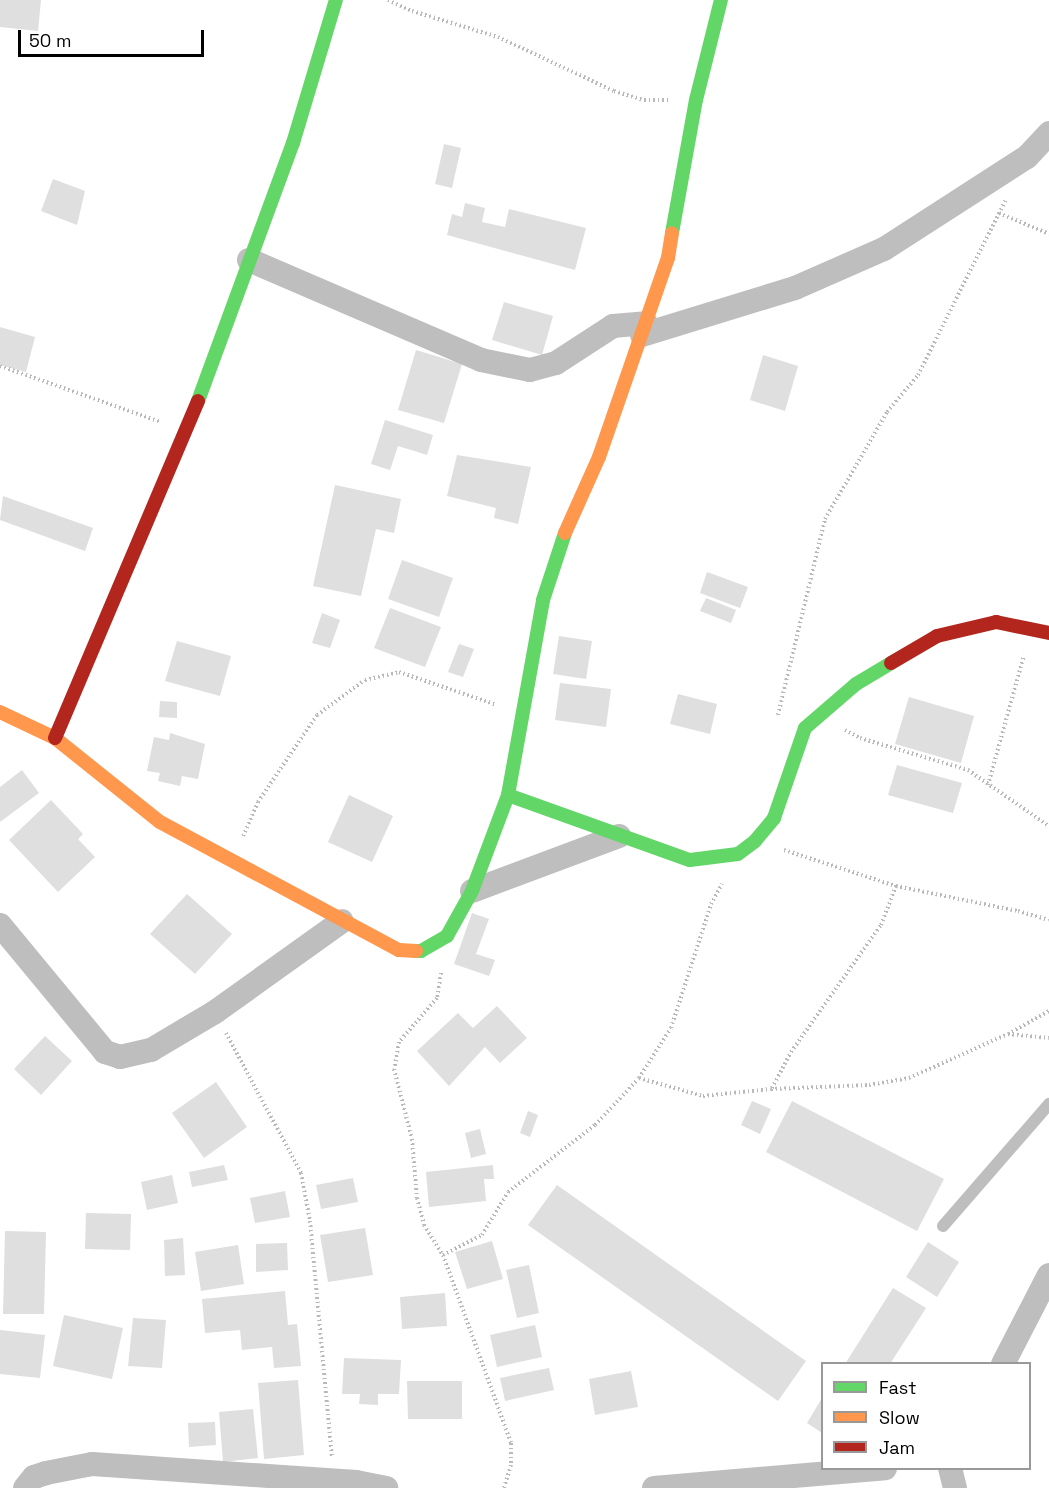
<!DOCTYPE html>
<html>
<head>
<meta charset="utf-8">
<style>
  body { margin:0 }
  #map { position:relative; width:1049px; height:1488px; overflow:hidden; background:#fff; font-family:"Space Grotesk",sans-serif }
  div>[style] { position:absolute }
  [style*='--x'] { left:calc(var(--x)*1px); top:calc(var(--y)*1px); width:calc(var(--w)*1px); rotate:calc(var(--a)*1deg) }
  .building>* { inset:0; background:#dfdfdf }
  .path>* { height:4px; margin-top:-2px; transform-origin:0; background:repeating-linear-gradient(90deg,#b9b9b9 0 1.5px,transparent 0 4.5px) }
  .lane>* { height:12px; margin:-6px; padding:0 6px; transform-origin:6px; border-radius:6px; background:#bebebe }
  .street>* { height:24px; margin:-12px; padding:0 12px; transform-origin:12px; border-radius:12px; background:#bebebe }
  .fast>* { height:14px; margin:-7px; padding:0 7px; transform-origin:7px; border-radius:7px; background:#63d668 }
  .slow>* { height:14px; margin:-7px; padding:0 7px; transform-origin:7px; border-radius:7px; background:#ff974d }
  .jam>* { height:14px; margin:-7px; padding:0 7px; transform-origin:7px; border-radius:7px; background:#b3261e }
  span { translate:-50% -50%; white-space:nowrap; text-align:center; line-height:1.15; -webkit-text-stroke:4.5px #fff; paint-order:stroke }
  .legend { position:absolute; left:821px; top:1362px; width:210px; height:108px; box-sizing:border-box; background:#fff; border:2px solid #999; margin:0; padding:8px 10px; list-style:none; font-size:18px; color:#000 }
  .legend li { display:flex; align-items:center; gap:12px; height:30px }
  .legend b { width:30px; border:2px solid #999 }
  .scale { position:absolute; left:18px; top:30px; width:186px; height:27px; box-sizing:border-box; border:3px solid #000; border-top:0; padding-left:8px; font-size:18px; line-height:21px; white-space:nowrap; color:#000; -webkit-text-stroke:4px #fff; paint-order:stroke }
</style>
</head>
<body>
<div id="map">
  <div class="building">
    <i style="clip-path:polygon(0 0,41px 0,38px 31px,0 27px)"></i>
    <i style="clip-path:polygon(444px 144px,461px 148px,452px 188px,435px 184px)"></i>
    <i style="clip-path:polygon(53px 179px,85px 191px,77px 225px,41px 211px)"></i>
    <i style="clip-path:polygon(465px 203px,485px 208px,482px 222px,505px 227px,509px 209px,586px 228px,575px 270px,447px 235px,452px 214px,462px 217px)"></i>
    <i style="clip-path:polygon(504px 302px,553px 316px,542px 355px,492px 340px)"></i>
    <i style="clip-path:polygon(0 327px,35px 337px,26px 372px,0 365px)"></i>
    <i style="clip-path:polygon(416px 350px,462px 364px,444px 423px,398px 410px)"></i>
    <i style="clip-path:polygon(763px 355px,798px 366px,785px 411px,750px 400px)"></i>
    <i style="clip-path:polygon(385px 420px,433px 435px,427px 455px,398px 446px,390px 470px,371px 464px)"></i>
    <i style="clip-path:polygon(457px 455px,531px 467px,518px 524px,494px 518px,496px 508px,447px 496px)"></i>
    <i style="clip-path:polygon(335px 485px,401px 499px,394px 533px,376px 529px,361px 596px,313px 586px)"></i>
    <i style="clip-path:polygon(3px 496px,93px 528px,85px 551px,0 520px)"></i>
    <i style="clip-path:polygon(402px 560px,453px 578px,439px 617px,388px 599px)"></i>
    <i style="clip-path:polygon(707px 572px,748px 587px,740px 608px,700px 593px)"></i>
    <i style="clip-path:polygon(706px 598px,736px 610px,731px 623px,700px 611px)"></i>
    <i style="clip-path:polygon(390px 608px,441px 627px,425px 667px,374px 648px)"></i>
    <i style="clip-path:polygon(322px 613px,340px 620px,330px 648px,312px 643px)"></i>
    <i style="clip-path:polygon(559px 636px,592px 641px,586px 679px,553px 674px)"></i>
    <i style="clip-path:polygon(177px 641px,231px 656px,220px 696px,165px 681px)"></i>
    <i style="clip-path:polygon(459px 644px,474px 649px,463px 677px,448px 672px)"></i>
    <i style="clip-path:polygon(560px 683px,611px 689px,606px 727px,555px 720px)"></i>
    <i style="clip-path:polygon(678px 694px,717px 704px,710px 734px,670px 724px)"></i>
    <i style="clip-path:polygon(909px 697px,974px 716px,961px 763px,895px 744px)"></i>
    <i style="clip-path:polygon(160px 701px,177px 702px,177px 718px,159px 717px)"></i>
    <i style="clip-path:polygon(170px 733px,205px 744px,198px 779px,182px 776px,180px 786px,158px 781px,160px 773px,147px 771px,154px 737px,169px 740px)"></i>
    <i style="clip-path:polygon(897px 765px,962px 783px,953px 813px,888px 795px)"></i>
    <i style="clip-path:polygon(22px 770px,39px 793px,0 822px,0 787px)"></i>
    <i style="clip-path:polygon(349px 795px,393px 816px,372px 862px,328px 842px)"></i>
    <i style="clip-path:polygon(51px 800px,83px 834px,78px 839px,95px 857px,58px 892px,9px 840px)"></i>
    <i style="clip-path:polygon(187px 894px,232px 934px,195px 974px,150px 934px)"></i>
    <i style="clip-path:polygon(472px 913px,489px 919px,476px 954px,495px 960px,489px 976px,454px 964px)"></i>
    <i style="clip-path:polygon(497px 1006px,527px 1038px,500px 1063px,485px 1047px,449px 1086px,417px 1051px,458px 1013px,473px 1028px)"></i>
    <i style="clip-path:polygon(45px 1036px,72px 1061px,41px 1095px,14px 1069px)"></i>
    <i style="clip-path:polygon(216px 1082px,247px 1127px,204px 1158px,172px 1113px)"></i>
    <i style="clip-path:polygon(752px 1101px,771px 1109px,760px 1134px,741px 1125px)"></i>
    <i style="clip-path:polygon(792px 1101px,944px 1179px,917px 1231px,766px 1152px)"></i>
    <i style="clip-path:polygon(528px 1111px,538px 1115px,530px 1137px,520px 1133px)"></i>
    <i style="clip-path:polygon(480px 1129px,486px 1154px,471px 1158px,465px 1133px)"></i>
    <i style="clip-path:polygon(224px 1165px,228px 1180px,192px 1187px,189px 1172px)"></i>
    <i style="clip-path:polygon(493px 1165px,494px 1179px,484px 1179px,486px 1201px,429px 1207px,426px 1172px)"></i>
    <i style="clip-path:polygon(172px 1175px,178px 1203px,147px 1210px,141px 1182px)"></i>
    <i style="clip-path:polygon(353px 1178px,358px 1202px,321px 1209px,316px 1185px)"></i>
    <i style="clip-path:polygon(557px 1185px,806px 1361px,778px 1401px,528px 1225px)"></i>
    <i style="clip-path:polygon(285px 1191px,290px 1217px,255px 1223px,250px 1198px)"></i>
    <i style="clip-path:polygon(86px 1213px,131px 1214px,130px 1250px,85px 1249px)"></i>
    <i style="clip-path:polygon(365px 1228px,373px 1275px,328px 1282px,320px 1235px)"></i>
    <i style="clip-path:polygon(5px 1231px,46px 1232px,44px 1314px,3px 1314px)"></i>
    <i style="clip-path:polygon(183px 1238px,185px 1275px,165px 1276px,164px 1240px)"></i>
    <i style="clip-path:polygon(492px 1241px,503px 1279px,467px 1289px,455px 1252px)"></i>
    <i style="clip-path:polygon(928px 1242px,959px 1262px,937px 1297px,906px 1277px)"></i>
    <i style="clip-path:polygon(287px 1243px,288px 1270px,256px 1272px,256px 1244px)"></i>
    <i style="clip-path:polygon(238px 1245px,244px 1284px,201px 1291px,195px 1252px)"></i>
    <i style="clip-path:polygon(529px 1265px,539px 1313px,517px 1318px,506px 1270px)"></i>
    <i style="clip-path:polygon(893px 1288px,926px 1308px,890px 1364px,845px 1364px)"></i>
    <i style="clip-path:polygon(285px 1291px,288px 1325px,297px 1324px,301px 1366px,274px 1368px,272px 1347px,242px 1350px,240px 1330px,205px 1333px,202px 1299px)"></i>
    <i style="clip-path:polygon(445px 1293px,447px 1326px,402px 1329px,400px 1297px)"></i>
    <i style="clip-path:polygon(64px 1315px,123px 1328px,112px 1379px,53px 1366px)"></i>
    <i style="clip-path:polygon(133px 1318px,166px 1320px,162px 1368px,128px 1366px)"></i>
    <i style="clip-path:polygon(535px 1325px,542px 1357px,497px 1367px,490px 1335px)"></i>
    <i style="clip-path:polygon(0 1330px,45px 1335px,40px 1378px,0 1374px)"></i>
    <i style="clip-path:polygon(344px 1358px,401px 1360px,399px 1394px,378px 1394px,378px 1405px,359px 1404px,360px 1394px,342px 1394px)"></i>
    <i style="clip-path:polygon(549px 1368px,554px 1390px,505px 1401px,500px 1378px)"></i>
    <i style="clip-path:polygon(631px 1371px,638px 1407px,595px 1415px,589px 1379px)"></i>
    <i style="clip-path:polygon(298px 1380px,304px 1455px,264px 1459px,258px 1383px)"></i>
    <i style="clip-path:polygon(407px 1381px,462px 1381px,462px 1419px,408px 1419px)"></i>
    <i style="clip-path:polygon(822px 1398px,822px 1433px,807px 1423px)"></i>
    <i style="clip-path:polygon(253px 1409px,258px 1458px,223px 1462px,219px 1412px)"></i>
    <i style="clip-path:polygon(215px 1422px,216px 1445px,189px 1447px,188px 1423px)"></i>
  </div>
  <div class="path">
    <i style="--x:388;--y:0;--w:26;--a:25"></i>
    <i style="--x:412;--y:11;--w:90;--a:16.8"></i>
    <i style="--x:498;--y:37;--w:128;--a:25"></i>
    <i style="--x:614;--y:91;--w:31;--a:17"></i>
    <i style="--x:644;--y:100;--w:24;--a:0"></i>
    <i style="--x:999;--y:213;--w:54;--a:22.8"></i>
    <i style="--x:0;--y:366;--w:170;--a:19.2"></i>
    <i style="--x:778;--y:715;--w:202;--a:-76.5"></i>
    <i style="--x:825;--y:519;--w:124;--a:-59.9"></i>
    <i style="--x:887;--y:412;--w:48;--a:-50"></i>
    <i style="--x:918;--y:375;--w:195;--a:-63.4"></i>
    <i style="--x:845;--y:730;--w:17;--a:28"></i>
    <i style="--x:860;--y:738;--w:113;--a:16.5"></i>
    <i style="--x:968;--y:770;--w:98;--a:34.7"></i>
    <i style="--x:988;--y:785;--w:135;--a:-74.5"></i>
    <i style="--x:243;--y:836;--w:37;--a:-66"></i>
    <i style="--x:258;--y:802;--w:105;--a:-55.9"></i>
    <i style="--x:317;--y:715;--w:59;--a:-36.1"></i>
    <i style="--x:365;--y:680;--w:35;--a:-13"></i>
    <i style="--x:399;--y:672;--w:103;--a:18.6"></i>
    <i style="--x:784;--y:850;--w:118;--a:17.8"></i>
    <i style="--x:896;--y:886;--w:125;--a:11.6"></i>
    <i style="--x:1018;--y:911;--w:32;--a:16"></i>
    <i style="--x:441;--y:973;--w:25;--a:99"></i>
    <i style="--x:437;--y:998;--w:58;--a:130.8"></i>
    <i style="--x:399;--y:1042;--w:27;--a:100"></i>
    <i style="--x:394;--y:1069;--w:72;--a:75.6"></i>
    <i style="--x:412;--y:1139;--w:59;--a:85.2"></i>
    <i style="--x:417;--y:1198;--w:28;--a:75"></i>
    <i style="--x:424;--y:1225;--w:36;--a:58"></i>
    <i style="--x:443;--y:1255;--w:200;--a:70.1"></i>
    <i style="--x:511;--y:1443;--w:22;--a:90"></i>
    <i style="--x:511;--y:1465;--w:24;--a:107"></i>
    <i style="--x:226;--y:1033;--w:159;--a:61.8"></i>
    <i style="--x:301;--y:1173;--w:49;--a:79.4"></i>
    <i style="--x:310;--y:1221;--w:237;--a:84.7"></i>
    <i style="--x:1008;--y:1034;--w:41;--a:5.6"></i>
    <i style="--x:639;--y:1078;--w:66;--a:15.7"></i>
    <i style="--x:703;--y:1096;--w:68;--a:-5.9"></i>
    <i style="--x:771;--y:1089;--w:98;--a:-2.3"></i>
    <i style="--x:869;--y:1085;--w:41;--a:-9.9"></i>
    <i style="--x:909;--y:1078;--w:108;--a:-24"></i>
    <i style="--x:1008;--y:1034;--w:47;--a:-29.3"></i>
    <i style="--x:772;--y:1088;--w:41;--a:-62.2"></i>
    <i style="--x:791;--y:1052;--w:156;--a:-54.7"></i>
    <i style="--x:881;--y:925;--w:42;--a:-69"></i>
    <i style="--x:443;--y:1255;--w:44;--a:-27.1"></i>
    <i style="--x:482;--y:1235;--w:50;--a:-58.8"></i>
    <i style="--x:508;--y:1192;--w:110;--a:-37.6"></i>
    <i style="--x:595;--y:1125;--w:64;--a:-46.9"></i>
    <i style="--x:639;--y:1078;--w:59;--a:-57.4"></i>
    <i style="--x:671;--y:1028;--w:130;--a:-72.1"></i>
    <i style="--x:711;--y:904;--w:23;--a:-61"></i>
  </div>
  <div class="lane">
    <i style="--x:943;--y:1226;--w:162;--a:-49"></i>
  </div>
  <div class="street">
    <i style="--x:249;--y:260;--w:253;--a:23.3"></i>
    <i style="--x:481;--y:360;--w:50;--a:11.5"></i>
    <i style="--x:530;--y:370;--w:27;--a:-15"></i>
    <i style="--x:556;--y:363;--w:68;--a:-33"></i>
    <i style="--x:613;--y:326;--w:33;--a:-5"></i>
    <i style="--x:642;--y:335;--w:160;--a:-17.1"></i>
    <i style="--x:795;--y:288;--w:97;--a:-23.7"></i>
    <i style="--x:884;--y:249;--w:170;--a:-32.8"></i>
    <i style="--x:1027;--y:157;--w:33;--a:-47"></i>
    <i style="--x:472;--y:891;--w:157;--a:-20.5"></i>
    <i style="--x:0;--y:925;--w:165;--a:50.4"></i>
    <i style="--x:105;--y:1052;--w:16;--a:18"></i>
    <i style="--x:120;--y:1057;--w:32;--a:-13"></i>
    <i style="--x:151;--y:1050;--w:74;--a:-30.7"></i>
    <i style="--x:215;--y:1012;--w:156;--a:-35.6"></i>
    <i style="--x:1003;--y:1364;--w:100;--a:-62.7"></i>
    <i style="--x:950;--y:1468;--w:21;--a:76"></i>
    <i style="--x:25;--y:1488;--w:14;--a:-51"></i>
    <i style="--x:34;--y:1477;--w:13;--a:-18"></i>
    <i style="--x:46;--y:1473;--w:47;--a:-11.1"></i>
    <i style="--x:92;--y:1464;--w:265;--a:3.9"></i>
    <i style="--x:356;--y:1482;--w:31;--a:11"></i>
    <i style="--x:654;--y:1488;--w:232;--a:-4.9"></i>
  </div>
  <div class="fast">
    <i style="--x:672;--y:233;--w:135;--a:-79.8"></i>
    <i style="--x:696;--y:100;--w:103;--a:-76"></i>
    <i style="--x:198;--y:401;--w:275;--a:-69.8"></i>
    <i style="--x:293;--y:143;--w:149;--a:-73.3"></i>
    <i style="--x:508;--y:795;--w:193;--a:19.7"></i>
    <i style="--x:690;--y:860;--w:48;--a:-7.1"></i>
    <i style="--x:738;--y:854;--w:21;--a:-37"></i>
    <i style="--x:755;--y:841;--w:30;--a:-50"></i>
    <i style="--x:774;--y:818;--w:95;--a:-71"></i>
    <i style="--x:805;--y:728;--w:67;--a:-40.8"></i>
    <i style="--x:856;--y:684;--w:41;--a:-31"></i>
    <i style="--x:416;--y:951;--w:5;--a:0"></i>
    <i style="--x:421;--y:951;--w:30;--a:-30"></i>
    <i style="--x:447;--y:936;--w:51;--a:-60.9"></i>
    <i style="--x:472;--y:891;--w:103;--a:-69.4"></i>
    <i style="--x:508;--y:795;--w:198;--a:-79.8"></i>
    <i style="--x:543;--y:600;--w:71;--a:-71.8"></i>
  </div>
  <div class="slow">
    <i style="--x:565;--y:533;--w:83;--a:-65.9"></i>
    <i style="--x:599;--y:457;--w:211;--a:-70.9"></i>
    <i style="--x:668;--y:258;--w:25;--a:-81"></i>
    <i style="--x:0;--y:712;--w:61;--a:25.3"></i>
    <i style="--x:55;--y:738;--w:134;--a:38.7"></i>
    <i style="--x:160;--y:822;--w:271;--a:28.2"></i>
    <i style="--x:399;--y:950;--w:17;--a:3"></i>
  </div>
  <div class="jam">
    <i style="--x:891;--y:663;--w:53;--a:-30.4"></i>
    <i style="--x:937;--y:636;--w:61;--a:-13.3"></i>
    <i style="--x:996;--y:622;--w:54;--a:11.7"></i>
    <i style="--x:55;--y:738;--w:366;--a:-67"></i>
  </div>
  <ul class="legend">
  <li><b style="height:8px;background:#63d668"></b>Fast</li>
  <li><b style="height:8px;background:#ff974d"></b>Slow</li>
  <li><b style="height:8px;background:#b3261e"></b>Jam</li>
  </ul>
  <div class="scale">50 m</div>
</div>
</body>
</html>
